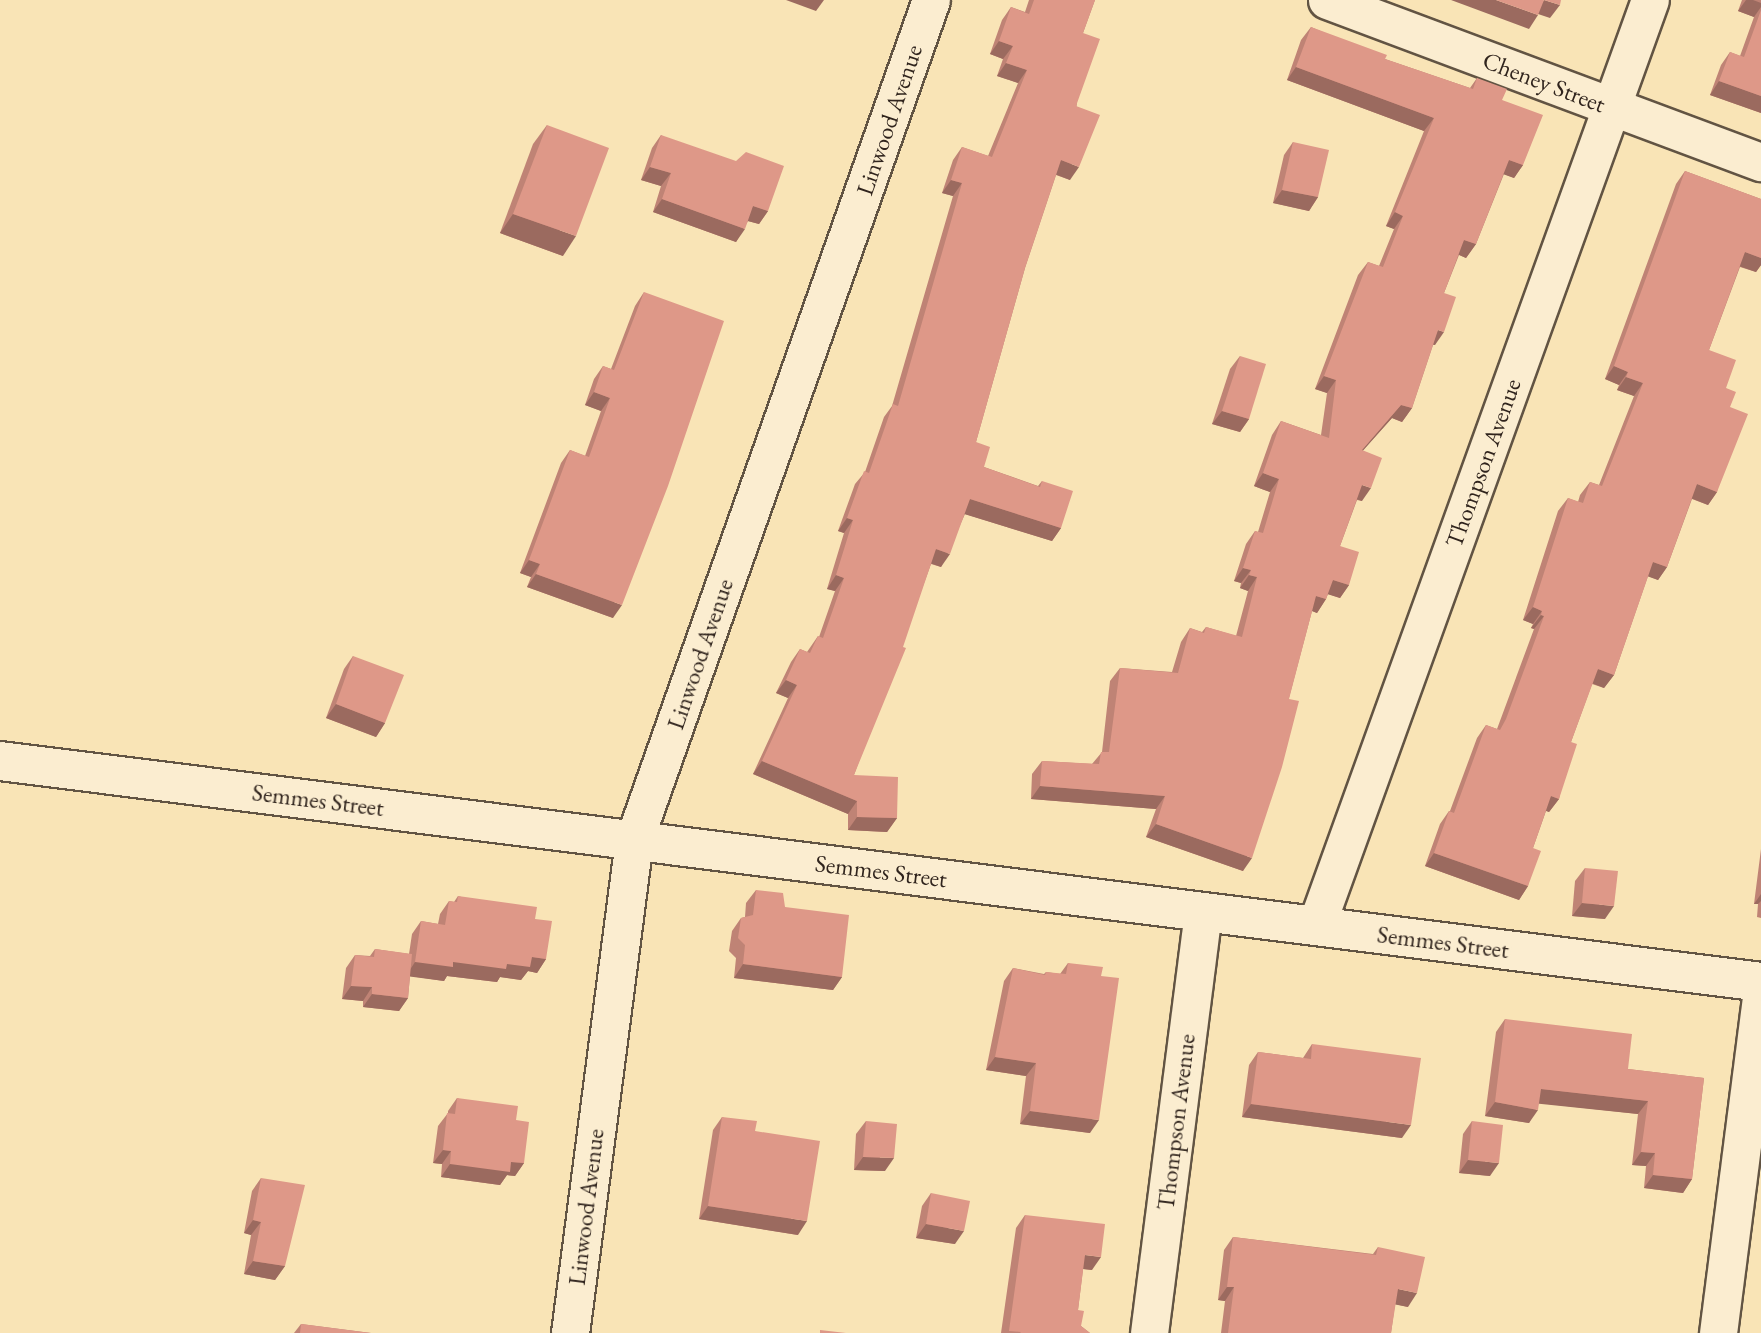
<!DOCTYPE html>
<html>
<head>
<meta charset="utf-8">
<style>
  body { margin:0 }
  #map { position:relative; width:1761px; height:1333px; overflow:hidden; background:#f9e4b6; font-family:"EB Garamond",serif }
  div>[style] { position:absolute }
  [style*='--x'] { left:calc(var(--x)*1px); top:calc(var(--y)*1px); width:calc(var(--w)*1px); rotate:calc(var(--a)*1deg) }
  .roads { filter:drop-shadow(2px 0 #625443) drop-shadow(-2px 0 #625443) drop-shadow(0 2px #625443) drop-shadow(0 -2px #625443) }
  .minor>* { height:37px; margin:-18.5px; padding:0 18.5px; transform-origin:18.5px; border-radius:18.5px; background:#fbedd0 }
  .tertiary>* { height:38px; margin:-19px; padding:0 19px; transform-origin:19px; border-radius:19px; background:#fbedd0 }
  .wall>* { inset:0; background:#bf8375 }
  .shaded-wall>* { inset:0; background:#9b6a5f }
  .building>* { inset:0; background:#de9888 }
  span { translate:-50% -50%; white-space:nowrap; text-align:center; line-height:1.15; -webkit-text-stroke:5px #fbedd0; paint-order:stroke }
  .street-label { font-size:24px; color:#30241d }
</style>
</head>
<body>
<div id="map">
  <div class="roads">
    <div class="minor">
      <i style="--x:1327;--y:0;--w:463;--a:20.5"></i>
      <i style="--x:1316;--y:926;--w:984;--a:-70.17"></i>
      <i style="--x:570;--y:1333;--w:497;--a:-82.6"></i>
      <i style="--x:634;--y:840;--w:891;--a:-70.53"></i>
      <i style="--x:1149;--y:1333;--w:424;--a:-82.7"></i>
      <i style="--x:1718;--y:1333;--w:341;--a:-82.7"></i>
    </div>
    <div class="tertiary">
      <i style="--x:0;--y:761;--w:1775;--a:7.15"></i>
    </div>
  </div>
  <div class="wall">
    <i style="clip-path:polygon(1029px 0,1095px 0,1083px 33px,1070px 180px,1056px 175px,1025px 268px,976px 442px,984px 467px,1038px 486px,1042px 481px,1061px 528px,1052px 541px,965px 514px,941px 567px,931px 564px,854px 775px,897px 818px,887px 832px,848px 830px,848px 814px,753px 774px,788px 698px,776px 693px,791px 662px,800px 649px,807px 652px,818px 636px,819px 637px,835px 591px,827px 589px,844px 533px,838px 531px,855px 484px,865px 472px,884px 417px,892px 406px,953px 196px,942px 193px,953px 160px,962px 147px,988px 156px,1018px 83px,997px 76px,1003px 59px,990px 54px,1002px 20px,1011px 7px,1025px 12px)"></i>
    <i style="clip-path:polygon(1742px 0,1761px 0,1761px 113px,1710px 95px,1721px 65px,1730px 52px,1740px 56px,1754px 17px,1738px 11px)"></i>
    <i style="clip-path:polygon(1311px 27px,1385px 59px,1470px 88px,1477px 78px,1502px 100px,1523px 165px,1514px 178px,1504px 174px,1476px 244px,1466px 258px,1459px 255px,1444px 293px,1435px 345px,1433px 345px,1412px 408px,1402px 422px,1392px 418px,1363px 450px,1362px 501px,1357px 500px,1340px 546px,1349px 585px,1340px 598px,1328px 594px,1326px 599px,1317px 613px,1312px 611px,1243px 871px,1146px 837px,1156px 809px,1031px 799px,1032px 774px,1042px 761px,1092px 764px,1102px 752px,1110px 681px,1120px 668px,1172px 672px,1181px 642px,1190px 628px,1202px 632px,1206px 627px,1236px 636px,1248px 591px,1240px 588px,1241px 583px,1234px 581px,1246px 544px,1255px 531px,1258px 532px,1270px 492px,1254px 486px,1272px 435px,1281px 421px,1321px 435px,1327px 393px,1315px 389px,1358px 275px,1368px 262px,1379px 266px,1394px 229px,1386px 226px,1424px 131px,1287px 80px,1301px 40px)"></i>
    <i style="clip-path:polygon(547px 125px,563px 256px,500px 233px,533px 144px)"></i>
    <i style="clip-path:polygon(661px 135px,768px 211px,759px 224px,748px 221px,736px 242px,653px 212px,661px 186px,641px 180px,652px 148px)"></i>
    <i style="clip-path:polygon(1293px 142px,1318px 197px,1309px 211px,1273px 203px,1284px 155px)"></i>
    <i style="clip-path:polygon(1685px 171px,1761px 199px,1761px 265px,1756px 272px,1740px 267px,1709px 350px,1726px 388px,1730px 407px,1717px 492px,1708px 505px,1692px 499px,1667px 567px,1658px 580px,1648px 576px,1614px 675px,1604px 688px,1592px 684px,1571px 742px,1559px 799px,1549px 812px,1546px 811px,1533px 848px,1528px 886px,1519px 900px,1425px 866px,1440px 824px,1449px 811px,1450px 811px,1477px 738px,1486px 725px,1497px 729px,1534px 629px,1531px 628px,1533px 624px,1523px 620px,1558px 511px,1568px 498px,1578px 502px,1580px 495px,1590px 482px,1599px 485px,1634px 396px,1617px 390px,1619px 385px,1605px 379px,1676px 184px)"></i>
    <i style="clip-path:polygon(644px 292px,613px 618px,527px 587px,531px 577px,520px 573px,561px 463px,570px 450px,585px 456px,601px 411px,585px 405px,594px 379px,603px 366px,611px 369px,635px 306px)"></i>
    <i style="clip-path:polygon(1240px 356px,1249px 419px,1240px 432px,1212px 424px,1230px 369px)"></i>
    <i style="clip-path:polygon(353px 656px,385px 723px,376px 737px,326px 718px,344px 669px)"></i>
    <i style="clip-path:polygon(1761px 849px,1761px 918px,1757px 917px,1758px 904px,1754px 904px)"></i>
    <i style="clip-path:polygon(1585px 868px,1605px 919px,1572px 916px,1575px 881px)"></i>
    <i style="clip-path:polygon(756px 890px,785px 907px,842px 977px,833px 990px,734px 978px,736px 958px,729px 951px,732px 931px,741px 918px,745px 917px,746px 903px)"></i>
    <i style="clip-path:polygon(458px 896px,535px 919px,546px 959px,537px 973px,528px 971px,521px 980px,500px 977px,497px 982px,447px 976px,444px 981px,410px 976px,408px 998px,399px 1011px,363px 1007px,363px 1001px,342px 999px,346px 968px,355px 955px,370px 956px,375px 949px,409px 954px,412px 934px,421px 921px,438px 924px,440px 914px,449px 901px,454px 902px)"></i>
    <i style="clip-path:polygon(1068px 963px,1101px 976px,1090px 1133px,1020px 1124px,1026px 1076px,986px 1070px,1004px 981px,1013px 968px,1044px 974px,1046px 972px,1060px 974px)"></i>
    <i style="clip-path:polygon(1505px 1019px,1628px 1069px,1704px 1078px,1692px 1179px,1683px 1193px,1644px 1188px,1646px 1166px,1632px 1165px,1638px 1114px,1539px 1103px,1529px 1123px,1485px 1116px,1496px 1032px)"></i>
    <i style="clip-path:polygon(1312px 1044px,1402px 1138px,1242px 1117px,1249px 1065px,1258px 1052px,1303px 1058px)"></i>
    <i style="clip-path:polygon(457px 1098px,516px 1120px,524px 1163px,515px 1176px,507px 1175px,500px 1185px,441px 1177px,442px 1164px,433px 1163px,438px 1126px,448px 1113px,448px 1111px)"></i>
    <i style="clip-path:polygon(722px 1117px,755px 1131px,798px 1235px,699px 1219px,713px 1130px)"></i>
    <i style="clip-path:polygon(866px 1121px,885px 1171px,854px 1170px,856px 1134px)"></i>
    <i style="clip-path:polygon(1472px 1121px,1490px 1176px,1459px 1173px,1463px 1134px)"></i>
    <i style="clip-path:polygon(261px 1178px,285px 1266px,275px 1280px,244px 1274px,251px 1235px,244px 1233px,252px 1191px)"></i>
    <i style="clip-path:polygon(931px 1193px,955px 1244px,916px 1238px,922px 1206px)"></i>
    <i style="clip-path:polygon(1025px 1215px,1092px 1270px,1083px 1269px,1078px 1310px,1081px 1326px,1090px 1333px,1001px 1333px,1016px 1228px)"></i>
    <i style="clip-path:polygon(1233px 1237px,1373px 1254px,1378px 1247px,1408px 1307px,1395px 1304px,1391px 1333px,1221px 1333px,1225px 1301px,1218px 1300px,1224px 1250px)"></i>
    <i style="clip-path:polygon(301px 1324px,371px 1333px,294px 1333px)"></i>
  </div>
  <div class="shaded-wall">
    <i style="clip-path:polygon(786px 0,824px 0,816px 11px)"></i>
    <i style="clip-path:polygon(1451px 0,1496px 0,1538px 15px,1529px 29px)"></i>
    <i style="clip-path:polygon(1544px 0,1560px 5px,1550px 18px,1535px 13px)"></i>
    <i style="clip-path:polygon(1746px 0,1753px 0,1761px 3px,1761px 7px,1754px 17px,1738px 11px)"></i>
    <i style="clip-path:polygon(999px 41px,1013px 46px,1003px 59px,990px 54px)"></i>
    <i style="clip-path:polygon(1006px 63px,1027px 70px,1018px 83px,997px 76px)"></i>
    <i style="clip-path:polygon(1296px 67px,1434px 118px,1424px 131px,1287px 80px)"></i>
    <i style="clip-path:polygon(1719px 81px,1761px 96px,1761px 113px,1710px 95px)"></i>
    <i style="clip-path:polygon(1061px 160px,1079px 167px,1070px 180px,1052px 173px)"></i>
    <i style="clip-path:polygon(1509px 160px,1523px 165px,1514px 178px,1500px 173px)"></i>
    <i style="clip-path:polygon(650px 167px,671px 173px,661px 186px,641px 180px)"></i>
    <i style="clip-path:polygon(951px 180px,962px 183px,953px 196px,942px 193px)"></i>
    <i style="clip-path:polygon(1282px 190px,1318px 197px,1309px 211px,1273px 203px)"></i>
    <i style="clip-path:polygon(662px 199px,745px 229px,736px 242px,653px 212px)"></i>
    <i style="clip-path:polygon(753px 206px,768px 211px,759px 224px,744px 220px)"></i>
    <i style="clip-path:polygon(1395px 212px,1403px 216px,1394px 229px,1386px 226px)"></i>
    <i style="clip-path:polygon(513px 214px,576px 236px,563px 256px,500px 233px)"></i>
    <i style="clip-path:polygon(1464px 240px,1476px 244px,1466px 258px,1455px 253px)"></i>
    <i style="clip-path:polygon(1745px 252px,1761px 258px,1761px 265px,1756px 272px,1736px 265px)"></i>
    <i style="clip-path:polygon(1438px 330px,1444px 332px,1435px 345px,1429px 343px)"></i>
    <i style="clip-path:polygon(1614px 366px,1628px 372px,1619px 385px,1605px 379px)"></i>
    <i style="clip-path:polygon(1324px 376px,1336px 380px,1327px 393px,1315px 389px)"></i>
    <i style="clip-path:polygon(1626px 377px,1643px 383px,1634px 396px,1617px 390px)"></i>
    <i style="clip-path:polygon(594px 392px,610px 398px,601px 411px,585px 405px)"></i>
    <i style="clip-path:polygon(1401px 405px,1412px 408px,1402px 422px,1392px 418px,1352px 463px,1362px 450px)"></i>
    <i style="clip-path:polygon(1222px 411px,1249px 419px,1240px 432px,1212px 424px)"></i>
    <i style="clip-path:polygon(1263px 473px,1279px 479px,1270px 492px,1254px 486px)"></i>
    <i style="clip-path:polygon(1697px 484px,1717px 492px,1708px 505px,1688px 497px)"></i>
    <i style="clip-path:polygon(1362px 485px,1371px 488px,1362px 501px,1353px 498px)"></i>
    <i style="clip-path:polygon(970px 499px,1061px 528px,1052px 541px,961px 513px)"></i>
    <i style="clip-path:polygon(847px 518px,853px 520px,844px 533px,838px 531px)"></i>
    <i style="clip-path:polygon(936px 549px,950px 554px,941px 567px,927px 562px)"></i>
    <i style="clip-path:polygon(529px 560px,540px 564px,531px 577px,520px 573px)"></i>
    <i style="clip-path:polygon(1653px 562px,1667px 567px,1658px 580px,1644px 575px)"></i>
    <i style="clip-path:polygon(1243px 568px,1251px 570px,1241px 583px,1234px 581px)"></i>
    <i style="clip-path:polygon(536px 574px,622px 605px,613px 618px,527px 587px)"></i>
    <i style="clip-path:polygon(836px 575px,844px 578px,835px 591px,827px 589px)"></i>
    <i style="clip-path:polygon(1249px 575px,1257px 577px,1248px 591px,1240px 588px)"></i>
    <i style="clip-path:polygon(1333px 580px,1349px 585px,1340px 598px,1324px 593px)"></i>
    <i style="clip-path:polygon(1316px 596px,1326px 599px,1317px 613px,1307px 609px)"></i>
    <i style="clip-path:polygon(1533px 607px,1542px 611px,1533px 624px,1523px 620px)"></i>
    <i style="clip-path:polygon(1541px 615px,1544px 616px,1534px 629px,1531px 628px)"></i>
    <i style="clip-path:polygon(1598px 669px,1614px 675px,1604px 688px,1589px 682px)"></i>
    <i style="clip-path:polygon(786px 680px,797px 685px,788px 698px,776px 693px)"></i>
    <i style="clip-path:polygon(336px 704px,385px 723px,376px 737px,326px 718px)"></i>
    <i style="clip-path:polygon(762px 761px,857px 801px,848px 814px,753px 774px)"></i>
    <i style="clip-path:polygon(1040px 786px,1165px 796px,1156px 809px,1031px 799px)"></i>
    <i style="clip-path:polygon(1551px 796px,1559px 799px,1549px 812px,1542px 809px)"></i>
    <i style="clip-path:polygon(857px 817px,897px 818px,887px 832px,848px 830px)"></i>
    <i style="clip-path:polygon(1156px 824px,1252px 858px,1243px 871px,1146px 837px)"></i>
    <i style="clip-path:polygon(1434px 853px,1528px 886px,1519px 900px,1425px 866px)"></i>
    <i style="clip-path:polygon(1761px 894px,1761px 901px,1758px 904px,1754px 904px)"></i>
    <i style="clip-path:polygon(1582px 903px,1614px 906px,1605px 919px,1572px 916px)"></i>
    <i style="clip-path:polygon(532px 957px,546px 959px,537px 973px,528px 971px,521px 980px,500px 977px,497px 982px,447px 976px,444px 981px,406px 976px,415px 962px,453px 962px)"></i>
    <i style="clip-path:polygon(743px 964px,842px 977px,833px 990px,734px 978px)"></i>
    <i style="clip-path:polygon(351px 986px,372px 987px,363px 1001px,342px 999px)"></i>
    <i style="clip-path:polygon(372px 994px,408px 998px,399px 1011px,363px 1007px)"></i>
    <i style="clip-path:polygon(995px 1057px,1036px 1063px,1026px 1076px,986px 1070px)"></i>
    <i style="clip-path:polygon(1541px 1089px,1648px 1101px,1638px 1114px,1532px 1103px)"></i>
    <i style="clip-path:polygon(1495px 1102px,1538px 1110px,1529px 1123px,1485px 1116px)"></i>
    <i style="clip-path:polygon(1251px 1104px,1411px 1125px,1402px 1138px,1242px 1117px)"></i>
    <i style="clip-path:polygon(1030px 1111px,1099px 1120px,1090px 1133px,1020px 1124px)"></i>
    <i style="clip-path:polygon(443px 1150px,451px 1151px,442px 1164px,433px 1163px)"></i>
    <i style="clip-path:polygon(1641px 1152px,1655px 1153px,1646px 1166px,1632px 1165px)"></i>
    <i style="clip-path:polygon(863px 1157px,894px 1158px,885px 1171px,854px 1170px)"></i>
    <i style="clip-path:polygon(1468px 1160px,1499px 1163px,1490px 1176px,1459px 1173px)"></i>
    <i style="clip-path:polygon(511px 1162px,524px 1163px,515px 1176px,507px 1175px,500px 1185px,441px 1177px,450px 1164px)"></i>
    <i style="clip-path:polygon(1653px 1175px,1692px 1179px,1683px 1193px,1644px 1188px)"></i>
    <i style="clip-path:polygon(708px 1206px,807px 1221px,798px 1235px,699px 1219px)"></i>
    <i style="clip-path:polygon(253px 1220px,261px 1222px,251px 1235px,244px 1233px)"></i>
    <i style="clip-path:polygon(926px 1224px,964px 1231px,955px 1244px,916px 1238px)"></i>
    <i style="clip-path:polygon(1085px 1255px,1101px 1257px,1092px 1270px,1075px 1268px)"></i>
    <i style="clip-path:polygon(253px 1261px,285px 1266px,275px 1280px,244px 1274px)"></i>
    <i style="clip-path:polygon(1227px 1287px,1234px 1287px,1225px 1301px,1218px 1300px)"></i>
    <i style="clip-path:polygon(1398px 1289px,1417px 1293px,1408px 1307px,1388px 1303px)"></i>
  </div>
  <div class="building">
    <i style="clip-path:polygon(1034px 0,1095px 0,1083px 33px,1100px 39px,1076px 106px,1100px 115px,1079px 167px,1061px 160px,1025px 268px,976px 442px,990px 447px,984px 467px,1040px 487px,1042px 481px,1073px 491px,1061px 528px,970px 499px,950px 554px,936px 549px,903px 647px,906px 648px,854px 775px,898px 777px,897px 818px,857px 817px,857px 801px,762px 761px,797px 685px,786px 680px,800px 649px,810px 653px,818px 636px,823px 638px,844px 578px,836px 575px,853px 520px,847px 518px,864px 471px,869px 473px,893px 404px,898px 406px,962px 183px,951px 180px,962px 147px,992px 157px,1027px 70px,1006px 63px,1013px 46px,999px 41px,1011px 7px,1029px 14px)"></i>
    <i style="clip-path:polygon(1496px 0,1561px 0,1560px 5px,1544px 0,1538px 15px)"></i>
    <i style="clip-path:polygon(1761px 10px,1761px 96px,1719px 81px,1730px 52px,1744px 57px)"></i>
    <i style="clip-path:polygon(1311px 27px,1387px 55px,1385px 59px,1473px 89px,1477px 78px,1507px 89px,1502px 100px,1543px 115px,1523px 165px,1509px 160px,1476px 244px,1464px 240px,1444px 293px,1456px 297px,1444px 332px,1438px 330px,1412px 408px,1401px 405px,1362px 450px,1382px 458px,1371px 488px,1362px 485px,1340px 546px,1359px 552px,1349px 585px,1333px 580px,1326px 599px,1316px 596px,1289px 699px,1299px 701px,1282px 767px,1252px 858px,1156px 824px,1165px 796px,1040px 786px,1042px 761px,1099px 764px,1101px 752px,1109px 752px,1120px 668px,1178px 673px,1190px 628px,1204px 633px,1206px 627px,1242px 637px,1257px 577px,1249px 575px,1251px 570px,1243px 568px,1255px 531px,1263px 533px,1279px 479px,1263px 473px,1281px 421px,1329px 438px,1336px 380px,1324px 376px,1368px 262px,1383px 267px,1403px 216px,1395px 212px,1434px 118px,1296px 67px)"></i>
    <i style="clip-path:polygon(547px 125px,609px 148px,576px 236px,513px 214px)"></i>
    <i style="clip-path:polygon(661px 135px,736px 161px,746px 152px,784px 166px,768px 211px,753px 206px,745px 229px,662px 199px,671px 173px,650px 167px)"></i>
    <i style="clip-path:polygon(1293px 142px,1329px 150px,1318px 197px,1282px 190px)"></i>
    <i style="clip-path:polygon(1685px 171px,1761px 199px,1761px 258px,1745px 252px,1709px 350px,1736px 360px,1726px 388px,1736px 392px,1730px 407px,1748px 414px,1717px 492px,1697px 484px,1667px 567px,1653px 562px,1614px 675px,1598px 669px,1571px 742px,1577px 744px,1559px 799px,1551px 796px,1533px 848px,1541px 851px,1528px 886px,1434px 853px,1449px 811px,1454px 813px,1486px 725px,1500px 730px,1506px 719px,1544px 616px,1541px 615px,1542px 611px,1533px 607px,1568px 498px,1583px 503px,1590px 482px,1602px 486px,1643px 383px,1626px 377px,1628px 372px,1614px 366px)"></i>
    <i style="clip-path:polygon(644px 292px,724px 321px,668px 486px,622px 605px,536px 574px,540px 564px,529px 560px,570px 450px,589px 457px,610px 398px,594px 392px,603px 366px,614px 370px)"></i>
    <i style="clip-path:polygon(1240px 356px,1266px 364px,1249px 419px,1222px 411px)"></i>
    <i style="clip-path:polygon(353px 656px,404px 675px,385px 723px,336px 704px)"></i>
    <i style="clip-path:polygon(1585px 868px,1618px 871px,1614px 906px,1582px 903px)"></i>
    <i style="clip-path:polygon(756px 890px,783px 893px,785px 907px,849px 915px,842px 977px,743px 964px,745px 945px,738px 938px,741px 918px,753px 915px)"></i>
    <i style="clip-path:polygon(458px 896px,537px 907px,535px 919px,552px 921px,546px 959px,532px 957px,530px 967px,507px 964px,506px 969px,453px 962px,453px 967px,415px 962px,421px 921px,445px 925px,449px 901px,457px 902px)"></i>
    <i style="clip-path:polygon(375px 949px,412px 954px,408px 998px,372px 994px,372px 987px,351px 986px,355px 955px,374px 957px)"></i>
    <i style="clip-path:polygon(1068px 963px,1103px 967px,1101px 976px,1119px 978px,1099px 1120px,1030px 1111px,1036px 1063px,995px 1057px,1013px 968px,1045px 975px,1046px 972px,1066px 974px)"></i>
    <i style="clip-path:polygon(1505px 1019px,1632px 1034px,1628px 1069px,1704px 1078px,1692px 1179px,1653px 1175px,1655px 1153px,1641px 1152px,1648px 1101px,1541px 1089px,1538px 1110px,1495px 1102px)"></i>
    <i style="clip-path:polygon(1312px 1044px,1421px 1058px,1411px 1125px,1251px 1104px,1258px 1052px,1311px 1059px)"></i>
    <i style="clip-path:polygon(457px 1098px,518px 1106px,516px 1120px,529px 1122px,524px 1163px,511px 1162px,510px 1172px,450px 1164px,451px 1151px,443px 1150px,447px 1113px,455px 1114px)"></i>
    <i style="clip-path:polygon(722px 1117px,757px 1121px,755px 1131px,820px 1141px,807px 1221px,708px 1206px)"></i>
    <i style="clip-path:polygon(866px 1121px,897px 1124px,894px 1158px,863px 1157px)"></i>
    <i style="clip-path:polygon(1472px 1121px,1503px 1125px,1499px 1163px,1468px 1160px)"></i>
    <i style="clip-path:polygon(261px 1178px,305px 1185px,285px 1266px,253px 1261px,261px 1222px,253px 1220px)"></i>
    <i style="clip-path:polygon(931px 1193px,970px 1201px,964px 1231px,926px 1224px)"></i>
    <i style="clip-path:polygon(1025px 1215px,1105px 1224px,1101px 1257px,1085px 1255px,1078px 1310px,1084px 1311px,1081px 1326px,1090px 1333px,1020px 1333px,1021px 1332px,1009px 1331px)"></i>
    <i style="clip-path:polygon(1233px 1237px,1376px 1255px,1378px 1247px,1425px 1257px,1417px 1293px,1398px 1289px,1391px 1333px,1228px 1333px,1234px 1287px,1227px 1287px)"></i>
    <i style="clip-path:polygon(301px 1324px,371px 1333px,300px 1333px)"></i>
    <i style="clip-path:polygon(820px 1330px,846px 1333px,820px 1333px)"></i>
  </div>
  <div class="street-label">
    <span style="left:1544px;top:82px;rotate:21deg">Cheney Street</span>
    <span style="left:889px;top:120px;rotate:-71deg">Linwood Avenue</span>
    <span style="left:1483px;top:463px;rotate:-70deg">Thompson Avenue</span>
    <span style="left:700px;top:654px;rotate:-71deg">Linwood Avenue</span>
    <span style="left:318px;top:800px;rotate:7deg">Semmes Street</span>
    <span style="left:881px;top:871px;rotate:7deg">Semmes Street</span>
    <span style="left:1443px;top:942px;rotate:7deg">Semmes Street</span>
    <span style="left:1176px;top:1122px;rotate:-83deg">Thompson Avenue</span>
    <span style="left:586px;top:1207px;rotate:-83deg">Linwood Avenue</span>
  </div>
</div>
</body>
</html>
